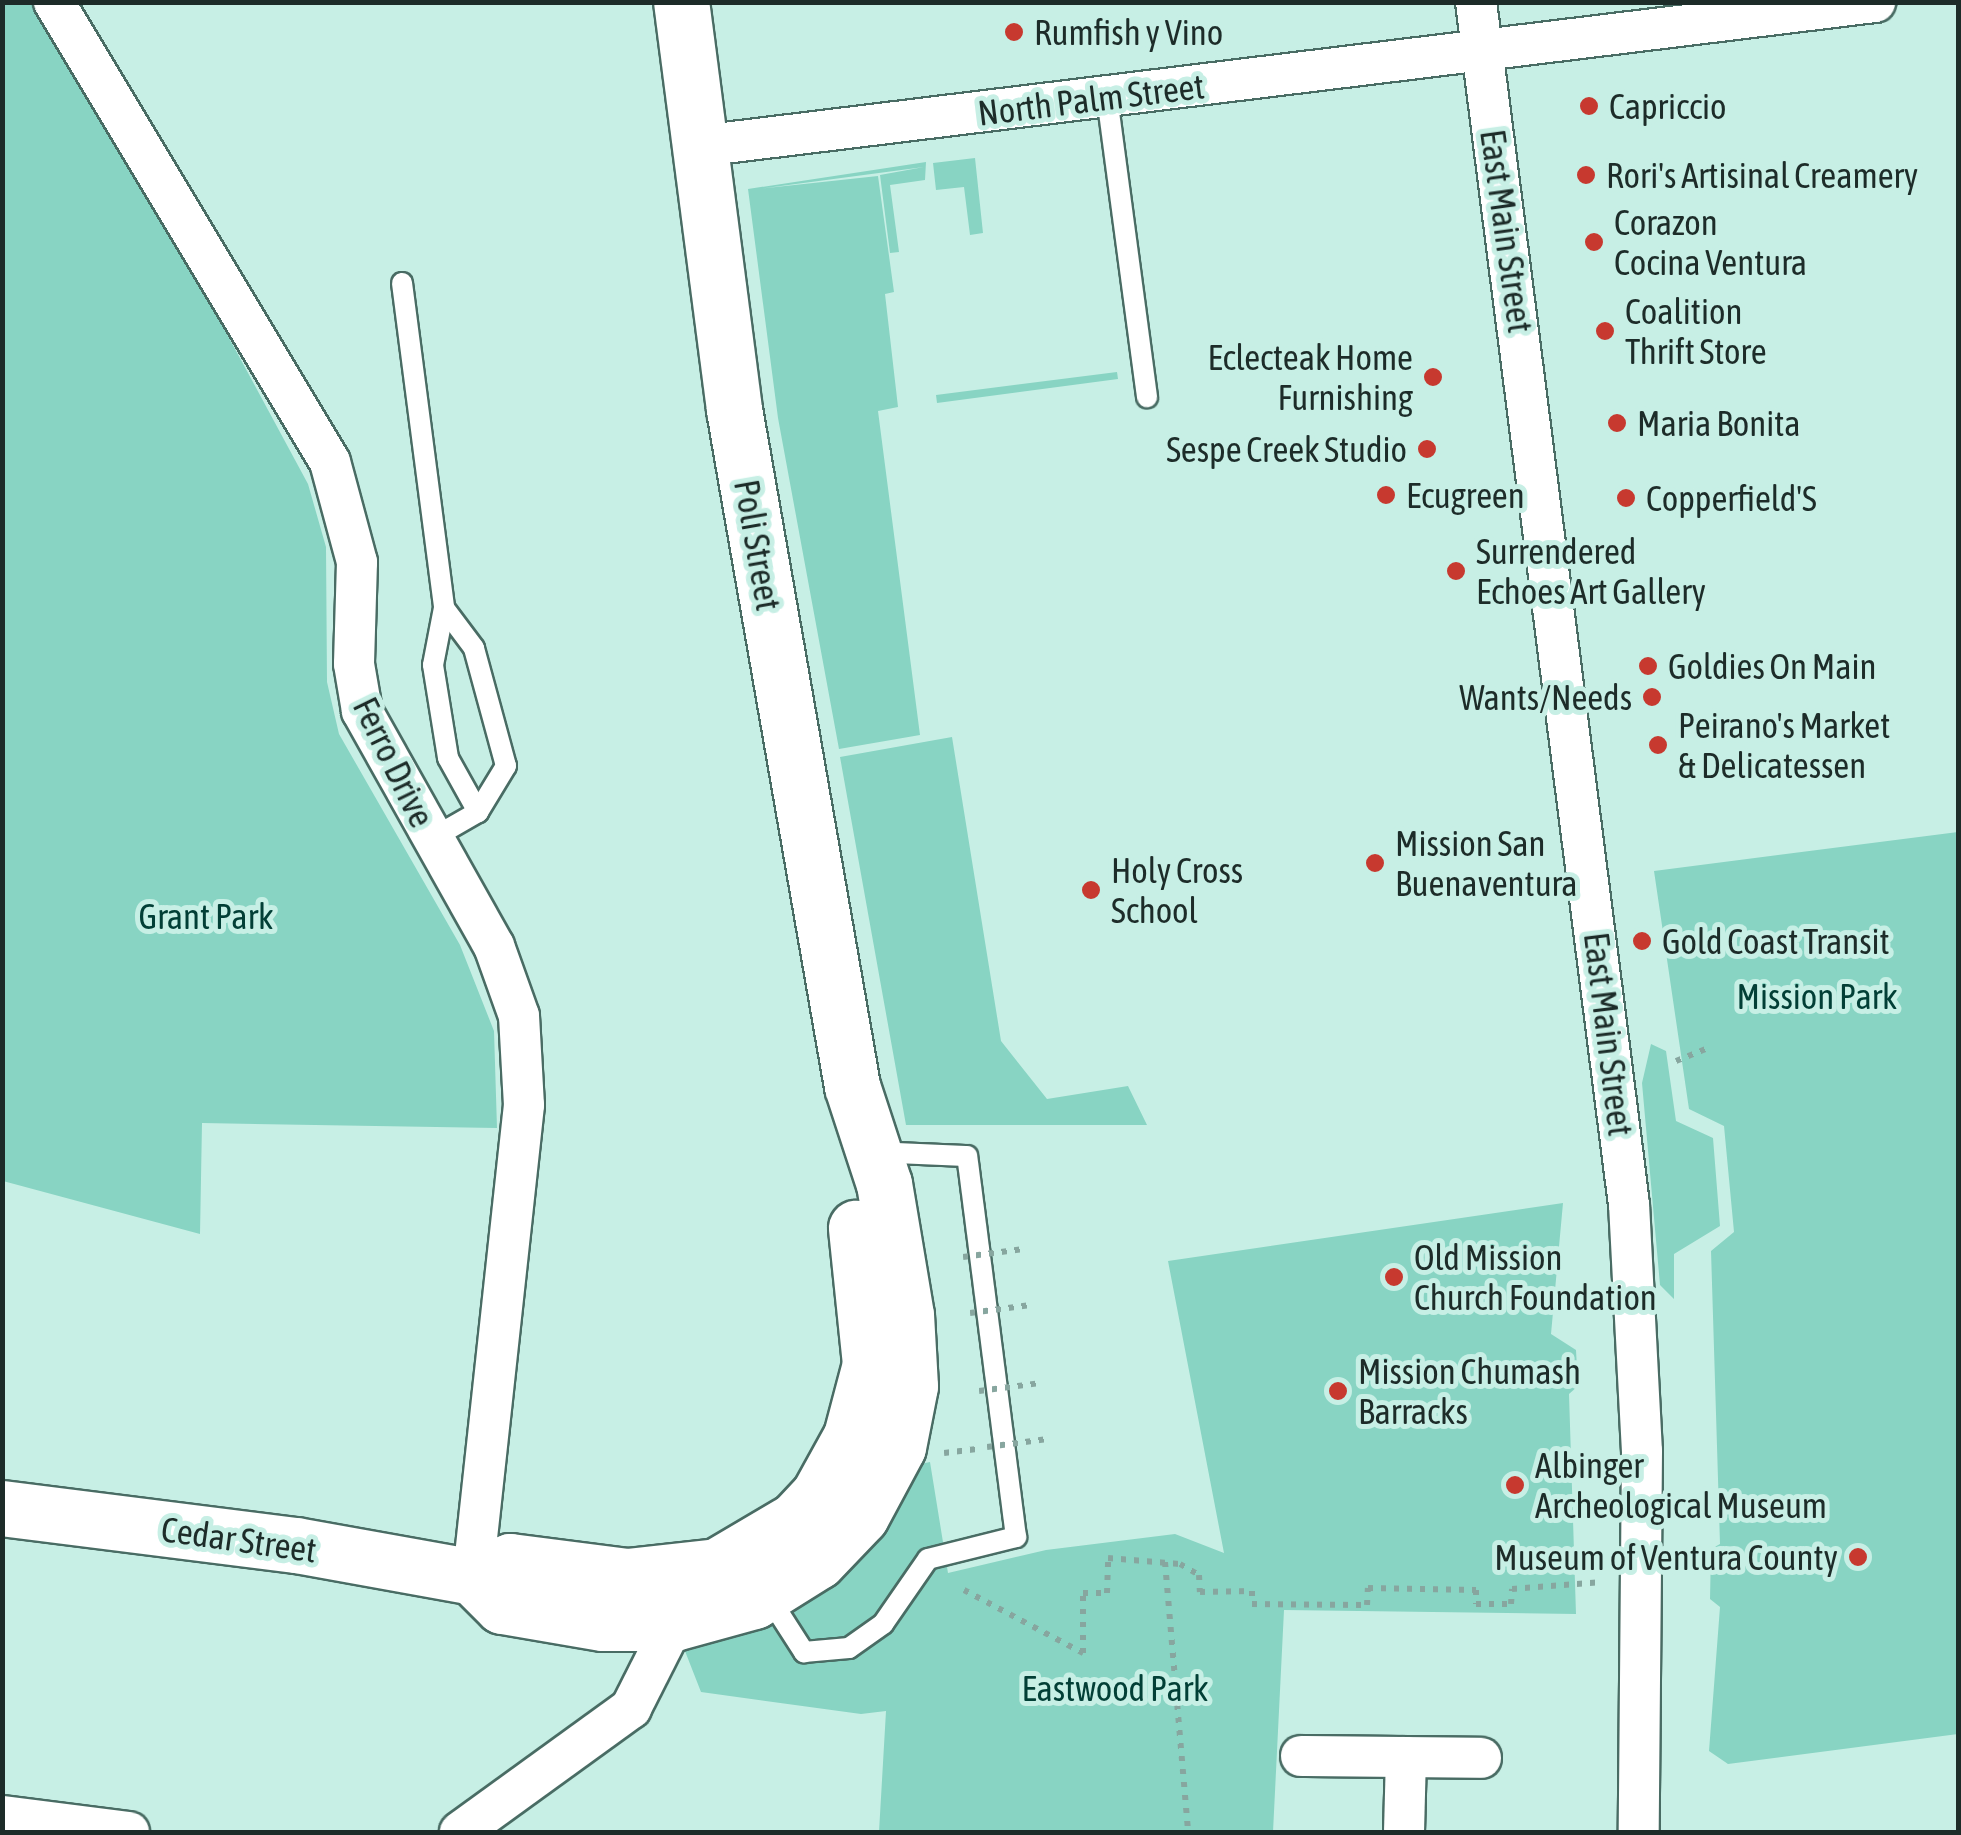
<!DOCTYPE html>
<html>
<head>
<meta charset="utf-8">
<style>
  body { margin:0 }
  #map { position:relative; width:1961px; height:1835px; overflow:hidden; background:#c7efe5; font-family:"Asap Condensed",sans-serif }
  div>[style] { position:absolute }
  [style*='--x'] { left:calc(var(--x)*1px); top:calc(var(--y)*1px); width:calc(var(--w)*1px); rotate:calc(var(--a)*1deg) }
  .green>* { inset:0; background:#88d4c3 }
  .path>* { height:6px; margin-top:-3px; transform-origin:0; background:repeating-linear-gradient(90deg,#87a69f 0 5px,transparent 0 13px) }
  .roads { filter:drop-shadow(2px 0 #496c64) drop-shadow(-2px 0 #496c64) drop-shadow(0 2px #496c64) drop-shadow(0 -2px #496c64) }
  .lane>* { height:20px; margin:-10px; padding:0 10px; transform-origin:10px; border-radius:10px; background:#fff }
  .street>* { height:40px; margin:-20px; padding:0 20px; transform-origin:20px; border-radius:20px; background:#fff }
  .secondary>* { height:55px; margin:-27.5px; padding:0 27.5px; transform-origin:27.5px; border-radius:27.5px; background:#fff }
  .path-bridge>* { height:6px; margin-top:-3px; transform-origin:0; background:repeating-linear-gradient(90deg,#87a69f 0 5px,transparent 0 13px) }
  .dots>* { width:28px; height:28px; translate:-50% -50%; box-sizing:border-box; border:5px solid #c7efe5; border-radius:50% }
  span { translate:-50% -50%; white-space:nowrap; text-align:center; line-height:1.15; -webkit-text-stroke:10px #c7efe5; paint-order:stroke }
  .poi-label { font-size:35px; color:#1d2c29 }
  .left { translate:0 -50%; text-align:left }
  .right { translate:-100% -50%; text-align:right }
  .street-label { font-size:35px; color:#1d2c29 }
  .park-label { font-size:35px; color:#023f36 }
  .frame { position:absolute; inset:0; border:5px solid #1d2c29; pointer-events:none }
</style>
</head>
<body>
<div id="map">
  <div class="green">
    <i style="clip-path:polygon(34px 2px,148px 188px,308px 484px,326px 547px,327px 682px,339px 734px,460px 945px,494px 1031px,497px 1128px,202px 1123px,200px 1234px,3px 1181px,2px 3px)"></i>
    <i style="clip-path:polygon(975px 158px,983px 233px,970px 235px,964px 187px,936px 190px,933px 163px)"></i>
    <i style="clip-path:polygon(926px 162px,925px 180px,890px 185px,899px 252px,890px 253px,880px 175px,924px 167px,758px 189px,878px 176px,894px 292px,885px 294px,898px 407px,878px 411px,920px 735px,839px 749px,778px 418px,748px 189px)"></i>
    <i style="clip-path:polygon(1117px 372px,1118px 379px,937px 403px,936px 395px)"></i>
    <i style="clip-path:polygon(952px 737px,1001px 1041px,1047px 1099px,1128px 1086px,1147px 1125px,906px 1125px,840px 757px)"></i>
    <i style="clip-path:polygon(1958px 832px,1958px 1734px,1728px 1764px,1709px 1751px,1720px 1607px,1710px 1599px,1711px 1549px,1720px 1544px,1711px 1251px,1734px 1232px,1724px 1126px,1689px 1109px,1654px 871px)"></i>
    <i style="clip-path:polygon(1651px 1044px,1666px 1051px,1676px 1121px,1713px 1138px,1720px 1226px,1674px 1254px,1674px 1299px,1660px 1285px,1642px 1083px)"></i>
    <i style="clip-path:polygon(1563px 1203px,1551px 1334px,1576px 1350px,1578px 1386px,1569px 1394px,1576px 1614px,1284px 1610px,1273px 1832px,879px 1832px,886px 1711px,861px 1714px,701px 1692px,674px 1623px,888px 1471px,930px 1462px,948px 1573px,1046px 1550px,1175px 1534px,1224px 1553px,1168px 1261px)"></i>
  </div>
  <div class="path">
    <i style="--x:1676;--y:1061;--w:38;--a:-22"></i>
    <i style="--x:944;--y:1453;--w:33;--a:-7"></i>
    <i style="--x:1165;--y:1562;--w:271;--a:85.1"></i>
    <i style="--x:964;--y:1590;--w:135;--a:27.9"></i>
    <i style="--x:1083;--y:1653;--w:60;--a:-90"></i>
    <i style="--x:1083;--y:1593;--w:24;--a:0"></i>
    <i style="--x:1107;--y:1593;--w:35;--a:-88"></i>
    <i style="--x:1108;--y:1558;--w:72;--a:4.8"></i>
    <i style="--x:1180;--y:1564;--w:22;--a:30"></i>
    <i style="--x:1199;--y:1575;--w:17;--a:87"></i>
    <i style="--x:1200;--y:1592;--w:52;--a:-1.1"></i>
    <i style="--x:1252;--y:1591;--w:13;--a:90"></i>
    <i style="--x:1252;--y:1604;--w:115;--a:0.5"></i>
    <i style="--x:1367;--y:1605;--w:17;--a:-87"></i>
    <i style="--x:1368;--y:1588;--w:108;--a:1.1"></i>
    <i style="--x:1476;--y:1590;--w:14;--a:90"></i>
    <i style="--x:1476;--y:1604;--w:35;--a:0"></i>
    <i style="--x:1511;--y:1604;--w:15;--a:-86"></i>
    <i style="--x:1512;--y:1589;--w:91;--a:-4.4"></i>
  </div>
  <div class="roads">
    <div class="lane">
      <i style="--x:1107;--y:97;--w:303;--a:82.4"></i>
      <i style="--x:402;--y:283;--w:328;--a:82.6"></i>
      <i style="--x:444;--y:608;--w:58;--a:100.9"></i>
      <i style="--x:433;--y:665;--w:94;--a:80.8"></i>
      <i style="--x:448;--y:758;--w:62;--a:60.9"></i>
      <i style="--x:431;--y:839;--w:54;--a:-29.9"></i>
      <i style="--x:478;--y:812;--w:54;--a:-58.7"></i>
      <i style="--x:506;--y:766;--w:122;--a:-105.2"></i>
      <i style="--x:474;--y:648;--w:50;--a:-126.9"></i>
      <i style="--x:768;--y:1596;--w:67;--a:57.3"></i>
      <i style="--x:804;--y:1652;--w:45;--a:-5.1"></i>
      <i style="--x:849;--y:1648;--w:42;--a:-35.2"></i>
      <i style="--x:883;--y:1624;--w:79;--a:-55.3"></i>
      <i style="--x:928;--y:1559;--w:91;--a:-14"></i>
      <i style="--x:1016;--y:1537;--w:384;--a:-97.3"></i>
      <i style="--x:967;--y:1156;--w:90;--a:-177.5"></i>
    </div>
    <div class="street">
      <i style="--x:54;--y:2;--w:536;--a:59.04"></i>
      <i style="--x:330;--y:462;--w:104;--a:74.9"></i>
      <i style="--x:357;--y:562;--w:102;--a:91.7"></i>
      <i style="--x:354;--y:664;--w:48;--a:80.3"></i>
      <i style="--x:362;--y:711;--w:270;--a:60.7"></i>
      <i style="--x:494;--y:946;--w:74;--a:70.3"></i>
      <i style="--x:519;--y:1016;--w:89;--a:86.8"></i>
      <i style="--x:524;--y:1105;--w:475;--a:96.2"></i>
      <i style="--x:1476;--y:2;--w:1212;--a:82.75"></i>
      <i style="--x:1629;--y:1204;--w:247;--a:87"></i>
      <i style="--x:1642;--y:1451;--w:381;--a:90.5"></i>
      <i style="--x:700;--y:146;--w:1184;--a:-6.99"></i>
      <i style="--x:1301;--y:1756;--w:180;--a:0.6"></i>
      <i style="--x:2;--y:1816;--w:128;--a:7.2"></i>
      <i style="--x:460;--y:1832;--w:211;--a:-35.9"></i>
      <i style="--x:631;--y:1708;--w:95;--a:-63.2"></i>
      <i style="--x:1404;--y:1832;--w:75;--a:-88.5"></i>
    </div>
    <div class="secondary">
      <i style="--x:2;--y:1508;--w:296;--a:7.2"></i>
      <i style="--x:296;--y:1545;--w:180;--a:10.2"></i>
      <i style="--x:473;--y:1577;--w:40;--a:-23.4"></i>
      <i style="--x:510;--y:1561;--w:118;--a:7.3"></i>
      <i style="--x:627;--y:1576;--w:91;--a:-6.3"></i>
      <i style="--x:717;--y:1566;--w:91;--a:-30.5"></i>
      <i style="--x:795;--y:1520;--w:35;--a:-47"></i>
      <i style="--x:819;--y:1494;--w:66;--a:-61.1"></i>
      <i style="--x:851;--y:1436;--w:74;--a:-75.2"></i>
      <i style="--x:870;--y:1364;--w:137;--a:-95.9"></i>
      <i style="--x:473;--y:1577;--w:41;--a:45"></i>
      <i style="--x:502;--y:1606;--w:102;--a:9.6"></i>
      <i style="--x:603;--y:1623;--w:71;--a:0"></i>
      <i style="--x:674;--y:1623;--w:83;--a:-15.4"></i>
      <i style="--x:754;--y:1601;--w:75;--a:-32"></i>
      <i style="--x:818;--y:1561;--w:62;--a:-46.3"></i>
      <i style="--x:861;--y:1516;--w:78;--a:-61.8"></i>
      <i style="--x:898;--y:1447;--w:62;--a:-78.9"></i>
      <i style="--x:910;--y:1386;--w:71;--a:-93.2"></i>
      <i style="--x:906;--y:1315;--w:133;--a:-99.5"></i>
      <i style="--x:884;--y:1184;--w:103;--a:-108.1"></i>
      <i style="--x:852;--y:1086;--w:687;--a:-99.89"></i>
      <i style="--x:734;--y:409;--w:410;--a:-97.4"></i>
    </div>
  </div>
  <div class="path-bridge">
    <i style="--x:963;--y:1257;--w:61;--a:-7.6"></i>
    <i style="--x:970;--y:1313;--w:61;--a:-7.6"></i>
    <i style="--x:979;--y:1391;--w:63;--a:-7.4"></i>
    <i style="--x:987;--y:1447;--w:61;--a:-7.6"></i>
  </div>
  <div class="dots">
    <i style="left:1014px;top:32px;background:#c7392f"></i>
    <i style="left:1589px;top:106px;background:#c7392f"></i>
    <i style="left:1586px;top:175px;background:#c7392f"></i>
    <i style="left:1594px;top:242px;background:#c7392f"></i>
    <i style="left:1605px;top:331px;background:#c7392f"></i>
    <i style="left:1433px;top:377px;background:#c7392f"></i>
    <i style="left:1617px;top:423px;background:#c7392f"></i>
    <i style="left:1427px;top:449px;background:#c7392f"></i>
    <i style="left:1386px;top:495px;background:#c7392f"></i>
    <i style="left:1626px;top:498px;background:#c7392f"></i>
    <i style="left:1456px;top:571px;background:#c7392f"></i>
    <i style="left:1648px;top:666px;background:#c7392f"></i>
    <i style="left:1652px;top:697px;background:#c7392f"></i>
    <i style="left:1658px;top:745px;background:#c7392f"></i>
    <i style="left:1375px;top:863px;background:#c7392f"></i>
    <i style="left:1091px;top:890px;background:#c7392f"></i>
    <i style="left:1642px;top:941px;background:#c7392f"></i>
    <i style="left:1394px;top:1277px;background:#c7392f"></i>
    <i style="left:1338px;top:1391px;background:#c7392f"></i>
    <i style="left:1515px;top:1485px;background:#c7392f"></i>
    <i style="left:1858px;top:1557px;background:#c7392f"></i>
  </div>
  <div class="poi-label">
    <span class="left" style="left:1034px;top:32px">Rumfish y Vino</span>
    <span class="left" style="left:1609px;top:106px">Capriccio</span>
    <span class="left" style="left:1606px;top:175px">Rori's Artisinal Creamery</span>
    <span class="left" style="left:1614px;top:242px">Corazon<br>Cocina Ventura</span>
    <span class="left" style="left:1625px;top:331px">Coalition<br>Thrift Store</span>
    <span class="right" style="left:1413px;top:377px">Eclecteak Home<br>Furnishing</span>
    <span class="left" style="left:1637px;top:423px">Maria Bonita</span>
    <span class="right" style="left:1407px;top:449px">Sespe Creek Studio</span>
    <span class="left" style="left:1406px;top:495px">Ecugreen</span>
    <span class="left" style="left:1646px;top:498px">Copperfield'S</span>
    <span class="left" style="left:1476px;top:571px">Surrendered<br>Echoes Art Gallery</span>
    <span class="left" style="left:1668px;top:666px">Goldies On Main</span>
    <span class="right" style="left:1632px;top:697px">Wants/Needs</span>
    <span class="left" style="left:1678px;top:745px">Peirano's Market<br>&amp; Delicatessen</span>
    <span class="left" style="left:1395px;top:863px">Mission San<br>Buenaventura</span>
    <span class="left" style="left:1111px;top:890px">Holy Cross<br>School</span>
    <span class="left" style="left:1662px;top:941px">Gold Coast Transit</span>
    <span class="left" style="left:1414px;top:1277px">Old Mission<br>Church Foundation</span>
    <span class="left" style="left:1358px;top:1391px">Mission Chumash<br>Barracks</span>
    <span class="left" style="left:1535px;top:1485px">Albinger<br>Archeological Museum</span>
    <span class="right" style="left:1838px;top:1557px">Museum of Ventura County</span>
  </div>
  <div class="street-label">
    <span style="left:1091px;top:99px;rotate:-7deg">North Palm Street</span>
    <span style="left:1507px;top:231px;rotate:82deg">East Main Street</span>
    <span style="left:758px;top:545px;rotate:80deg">Poli Street</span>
    <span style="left:394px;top:762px;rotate:64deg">Ferro Drive</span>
    <span style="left:1609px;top:1034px;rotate:83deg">East Main Street</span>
    <span style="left:239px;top:1539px;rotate:8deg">Cedar Street</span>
  </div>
  <div class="park-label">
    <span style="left:206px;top:916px">Grant Park</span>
    <span style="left:1817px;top:996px">Mission Park</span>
    <span style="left:1115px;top:1688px">Eastwood Park</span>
  </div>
  <div class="frame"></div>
</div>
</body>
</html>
